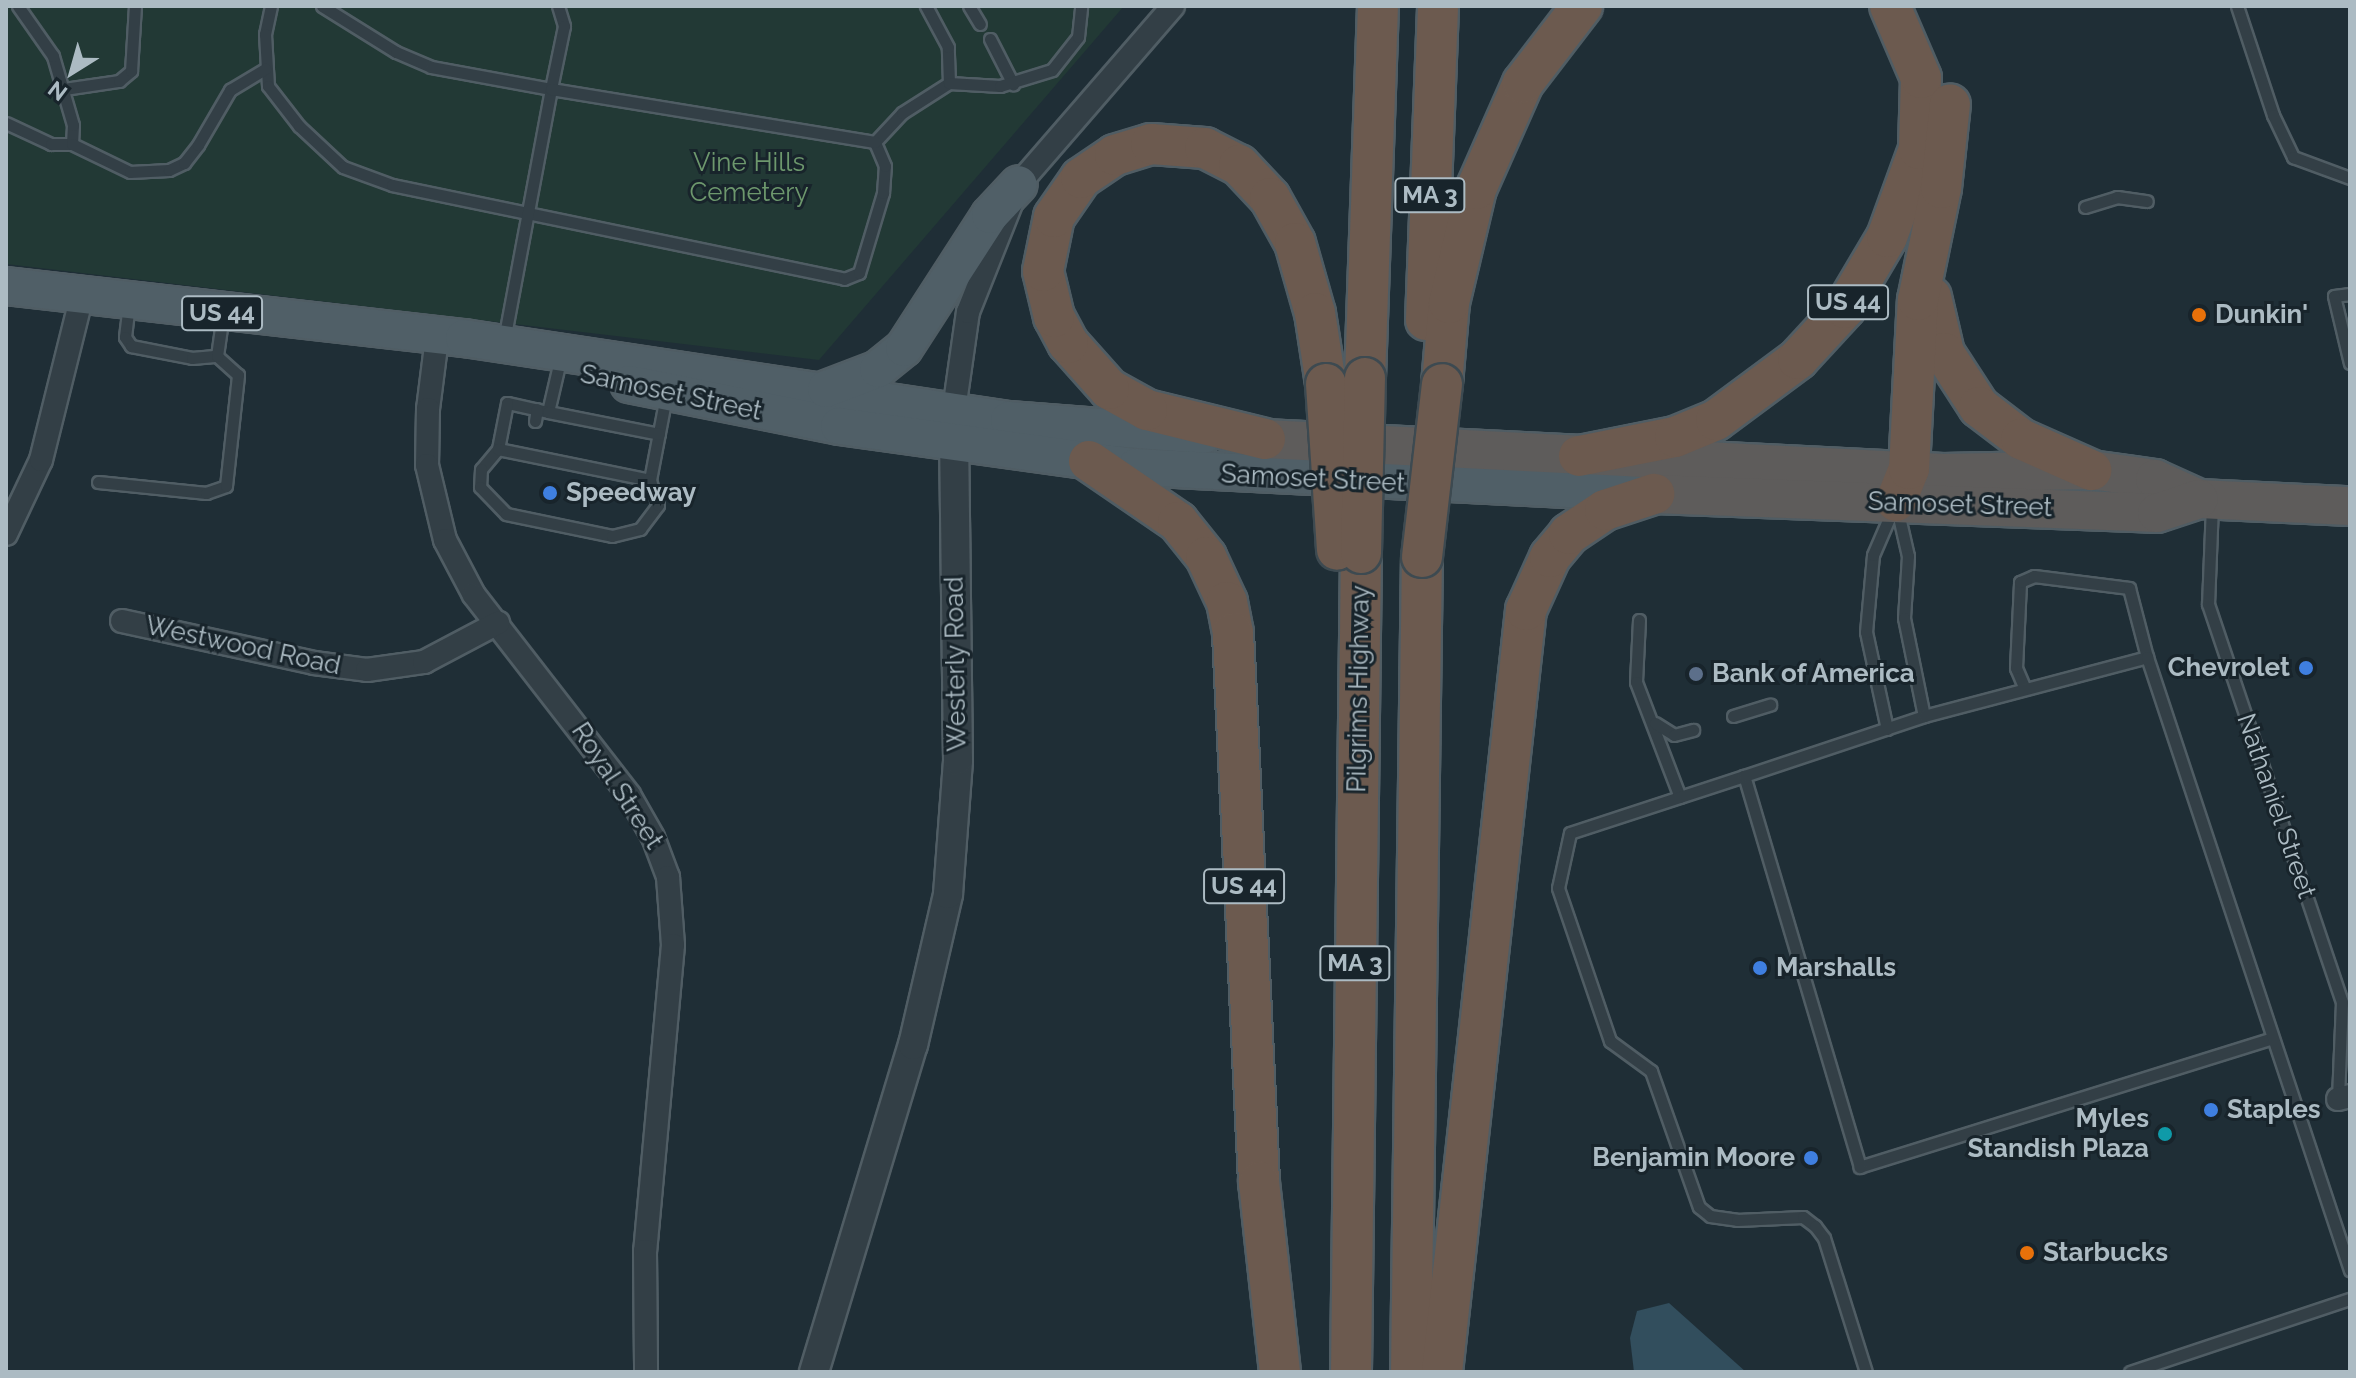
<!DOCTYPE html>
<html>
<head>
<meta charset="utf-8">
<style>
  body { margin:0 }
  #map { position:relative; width:2356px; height:1378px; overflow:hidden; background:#1f2e36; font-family:Raleway,sans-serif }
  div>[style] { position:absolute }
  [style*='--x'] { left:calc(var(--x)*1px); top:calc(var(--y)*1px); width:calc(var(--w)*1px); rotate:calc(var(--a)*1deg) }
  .green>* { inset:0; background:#223935 }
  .water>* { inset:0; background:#324e5d }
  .roads { filter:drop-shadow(2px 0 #505d64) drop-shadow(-2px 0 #505d64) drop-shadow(0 2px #505d64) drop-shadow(0 -2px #505d64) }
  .service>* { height:11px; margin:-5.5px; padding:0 5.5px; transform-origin:5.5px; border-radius:5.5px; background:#333f46 }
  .minor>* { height:22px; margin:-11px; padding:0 11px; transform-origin:11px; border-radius:11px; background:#333f46 }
  .tertiary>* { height:28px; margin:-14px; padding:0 14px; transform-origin:14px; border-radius:14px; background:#333f46 }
  .primary>* { height:36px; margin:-18px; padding:0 18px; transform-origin:18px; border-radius:18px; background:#505f67 }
  .trunk>* { height:38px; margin:-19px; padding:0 19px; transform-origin:19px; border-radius:19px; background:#5e5c5b }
  .motorway>* { height:40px; margin:-20px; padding:0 20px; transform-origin:20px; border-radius:20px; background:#6c5a4f }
  .bridges { filter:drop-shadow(2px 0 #3d4a51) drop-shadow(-2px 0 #3d4a51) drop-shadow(0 2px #3d4a51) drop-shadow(0 -2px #3d4a51) }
  .motorway-bridge>* { height:40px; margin:-20px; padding:0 20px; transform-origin:20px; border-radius:20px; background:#6c5a4f }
  .dots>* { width:22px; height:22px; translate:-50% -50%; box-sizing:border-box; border:4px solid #18242b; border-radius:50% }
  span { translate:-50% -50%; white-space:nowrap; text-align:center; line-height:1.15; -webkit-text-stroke:6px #18242b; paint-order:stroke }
  .shield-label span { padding:2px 6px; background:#18242b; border:2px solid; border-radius:6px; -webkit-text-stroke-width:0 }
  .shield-label { font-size:24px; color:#acbbc3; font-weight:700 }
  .park-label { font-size:26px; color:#6d986d }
  .poi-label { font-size:26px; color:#acbbc3; font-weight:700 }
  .left { translate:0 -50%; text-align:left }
  .right { translate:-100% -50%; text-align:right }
  .street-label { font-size:26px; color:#acbbc3 }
  .frame { position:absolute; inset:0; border:8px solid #acbbc3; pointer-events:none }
  .north { position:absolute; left:32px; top:32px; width:80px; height:80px; -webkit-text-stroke:6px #18242b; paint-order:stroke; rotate:217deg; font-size:22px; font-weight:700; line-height:32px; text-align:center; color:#acbbc3 }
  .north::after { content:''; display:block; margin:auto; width:28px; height:36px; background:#acbbc3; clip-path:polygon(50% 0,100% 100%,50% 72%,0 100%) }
</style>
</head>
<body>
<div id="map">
  <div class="green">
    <i style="clip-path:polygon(6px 6px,1124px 6px,819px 360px,6px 264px)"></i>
  </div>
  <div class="water">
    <i style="clip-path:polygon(1669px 1303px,1746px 1372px,1634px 1372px,1630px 1338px,1637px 1311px)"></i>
  </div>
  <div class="roads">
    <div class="service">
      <i style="--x:271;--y:6;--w:29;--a:102"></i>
      <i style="--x:265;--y:34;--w:52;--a:86.7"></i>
      <i style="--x:268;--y:86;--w:51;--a:52.2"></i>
      <i style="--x:299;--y:126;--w:60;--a:43"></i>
      <i style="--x:343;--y:167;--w:52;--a:20.2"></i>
      <i style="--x:392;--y:185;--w:462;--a:11.7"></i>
      <i style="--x:844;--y:279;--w:16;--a:-22"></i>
      <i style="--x:859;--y:273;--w:84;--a:-73.3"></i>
      <i style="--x:883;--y:193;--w:27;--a:-86"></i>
      <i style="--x:885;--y:166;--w:26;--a:-113"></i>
      <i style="--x:875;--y:142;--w:40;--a:-47"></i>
      <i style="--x:902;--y:113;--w:56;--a:-32.6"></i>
      <i style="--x:949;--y:83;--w:36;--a:-92"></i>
      <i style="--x:948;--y:47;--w:47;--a:-118.2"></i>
      <i style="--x:322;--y:6;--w:87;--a:31.9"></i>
      <i style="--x:396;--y:52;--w:38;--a:23"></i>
      <i style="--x:431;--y:67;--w:122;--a:10.4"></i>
      <i style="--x:551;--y:89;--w:255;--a:100.6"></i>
      <i style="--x:558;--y:6;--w:21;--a:73"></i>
      <i style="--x:564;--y:26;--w:64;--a:101.7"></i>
      <i style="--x:551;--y:89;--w:328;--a:9.3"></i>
      <i style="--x:969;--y:6;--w:21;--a:59"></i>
      <i style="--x:2237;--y:6;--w:115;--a:71.7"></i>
      <i style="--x:2273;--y:115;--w:47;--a:64.5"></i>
      <i style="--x:2293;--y:157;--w:61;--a:20.2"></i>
      <i style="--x:990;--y:39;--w:51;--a:62.9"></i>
      <i style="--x:949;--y:83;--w:51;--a:3.4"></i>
      <i style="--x:1000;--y:86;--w:54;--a:-17.1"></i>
      <i style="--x:1052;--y:70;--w:42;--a:-51.8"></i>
      <i style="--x:1078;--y:37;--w:31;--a:-84"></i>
      <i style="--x:64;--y:89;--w:56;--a:-8.3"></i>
      <i style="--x:119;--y:81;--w:16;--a:-40"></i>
      <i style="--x:131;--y:71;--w:65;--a:-86.5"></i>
      <i style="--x:6;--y:123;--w:50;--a:25"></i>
      <i style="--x:51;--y:144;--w:21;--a:0"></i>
      <i style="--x:72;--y:144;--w:19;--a:-87"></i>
      <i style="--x:73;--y:125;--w:72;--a:-106.2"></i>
      <i style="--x:53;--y:56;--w:61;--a:-125"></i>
      <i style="--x:72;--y:144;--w:64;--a:25.8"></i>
      <i style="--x:130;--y:172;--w:39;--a:-3"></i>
      <i style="--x:169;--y:170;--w:17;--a:-25"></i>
      <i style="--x:184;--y:163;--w:23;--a:-52"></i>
      <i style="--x:198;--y:145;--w:64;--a:-59.8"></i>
      <i style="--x:230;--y:90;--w:41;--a:-31"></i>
      <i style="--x:2085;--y:207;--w:34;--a:-17"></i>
      <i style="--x:2117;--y:197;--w:30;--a:8"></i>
      <i style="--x:2350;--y:294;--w:16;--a:173"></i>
      <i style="--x:2334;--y:296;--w:69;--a:76.6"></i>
      <i style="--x:129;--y:304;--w:33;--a:97"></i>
      <i style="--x:125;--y:337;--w:11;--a:56"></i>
      <i style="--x:131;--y:346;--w:62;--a:11.1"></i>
      <i style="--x:192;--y:358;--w:25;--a:-5"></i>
      <i style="--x:558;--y:369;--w:44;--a:103.1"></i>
      <i style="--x:548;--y:412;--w:42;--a:-167.6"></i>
      <i style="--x:507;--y:403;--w:47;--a:101.1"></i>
      <i style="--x:498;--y:449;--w:26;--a:130"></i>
      <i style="--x:481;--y:469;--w:18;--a:93"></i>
      <i style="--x:480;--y:487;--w:37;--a:46"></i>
      <i style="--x:506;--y:514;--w:108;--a:11.7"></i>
      <i style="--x:612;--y:536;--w:29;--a:-14"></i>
      <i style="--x:640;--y:529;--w:30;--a:-53"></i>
      <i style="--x:658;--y:505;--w:26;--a:-108"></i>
      <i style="--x:650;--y:480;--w:86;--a:-79.2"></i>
      <i style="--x:548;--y:412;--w:113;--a:11.2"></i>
      <i style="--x:535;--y:421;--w:12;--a:-81"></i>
      <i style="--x:498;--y:449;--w:155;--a:11.5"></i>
      <i style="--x:98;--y:482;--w:109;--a:5.8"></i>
      <i style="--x:206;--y:493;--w:21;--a:-19"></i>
      <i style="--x:226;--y:486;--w:112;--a:-83.8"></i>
      <i style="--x:238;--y:375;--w:28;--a:-138"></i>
      <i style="--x:217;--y:356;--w:42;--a:-81.9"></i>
      <i style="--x:2212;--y:505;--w:99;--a:92.3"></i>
      <i style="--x:2208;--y:604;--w:420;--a:71.4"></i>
      <i style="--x:2342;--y:1002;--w:97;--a:92.4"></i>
      <i style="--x:1897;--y:508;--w:49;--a:77.1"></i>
      <i style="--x:1908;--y:556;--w:62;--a:93.7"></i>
      <i style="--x:1904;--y:618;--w:100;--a:78.5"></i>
      <i style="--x:1639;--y:620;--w:62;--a:92.8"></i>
      <i style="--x:1636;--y:682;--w:123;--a:69.1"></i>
      <i style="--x:2025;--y:689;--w:23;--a:-113"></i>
      <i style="--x:2016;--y:668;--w:86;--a:-87.3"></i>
      <i style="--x:2020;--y:582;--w:15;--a:-23"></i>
      <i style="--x:2034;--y:576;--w:96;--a:7.2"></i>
      <i style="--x:2129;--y:588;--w:71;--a:75.4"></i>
      <i style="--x:1733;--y:716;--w:39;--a:-17"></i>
      <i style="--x:1655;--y:723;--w:22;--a:32"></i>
      <i style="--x:1674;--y:735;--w:20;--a:-15"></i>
      <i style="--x:1887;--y:729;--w:99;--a:-102.2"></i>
      <i style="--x:1866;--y:632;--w:77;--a:-84.8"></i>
      <i style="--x:1873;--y:555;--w:48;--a:-66.6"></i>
      <i style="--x:1744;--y:776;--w:183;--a:161.9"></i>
      <i style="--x:1570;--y:833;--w:56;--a:102.3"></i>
      <i style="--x:1558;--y:888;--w:162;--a:71.2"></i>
      <i style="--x:1610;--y:1041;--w:51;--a:36.2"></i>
      <i style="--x:1651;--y:1071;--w:144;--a:70.6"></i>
      <i style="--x:1699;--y:1207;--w:14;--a:39"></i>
      <i style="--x:1710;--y:1216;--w:27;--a:8"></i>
      <i style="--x:1737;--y:1220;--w:66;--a:-2.6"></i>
      <i style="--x:1803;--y:1217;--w:15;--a:37"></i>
      <i style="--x:1815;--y:1226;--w:15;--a:53"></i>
      <i style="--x:1824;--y:1238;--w:140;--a:72.6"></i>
      <i style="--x:2270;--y:1039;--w:430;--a:162.7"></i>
      <i style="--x:1860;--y:1167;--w:408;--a:-106.5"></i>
      <i style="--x:1744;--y:776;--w:190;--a:-18.4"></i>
      <i style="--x:1924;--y:716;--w:231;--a:-14.8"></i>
      <i style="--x:2147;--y:657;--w:646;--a:71.68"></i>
      <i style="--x:2130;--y:1372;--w:232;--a:-18.4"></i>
    </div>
    <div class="minor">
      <i style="--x:437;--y:338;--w:72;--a:97.2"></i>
      <i style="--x:428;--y:409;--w:56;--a:91"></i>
      <i style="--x:427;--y:465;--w:77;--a:76.5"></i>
      <i style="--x:445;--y:540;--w:62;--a:62.2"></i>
      <i style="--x:474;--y:595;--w:253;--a:52.2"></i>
      <i style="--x:629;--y:795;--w:48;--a:60.3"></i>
      <i style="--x:653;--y:837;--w:43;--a:69.4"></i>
      <i style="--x:668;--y:877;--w:68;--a:85.8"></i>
      <i style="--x:673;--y:945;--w:307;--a:95.2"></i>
      <i style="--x:645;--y:1251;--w:121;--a:89.5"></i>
      <i style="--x:954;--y:410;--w:99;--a:-81.9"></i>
      <i style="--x:968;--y:312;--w:138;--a:-68.3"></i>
      <i style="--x:1019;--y:184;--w:235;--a:-49.1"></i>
      <i style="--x:6;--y:534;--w:82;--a:-64.7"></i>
      <i style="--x:41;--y:460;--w:169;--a:-76"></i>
      <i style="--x:122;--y:621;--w:197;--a:12.3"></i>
      <i style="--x:314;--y:663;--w:53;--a:7.5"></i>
      <i style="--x:367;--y:670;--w:58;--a:-8"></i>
      <i style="--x:424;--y:662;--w:84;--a:-27.8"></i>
      <i style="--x:2338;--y:1099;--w:12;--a:-14"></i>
    </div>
    <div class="tertiary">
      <i style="--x:814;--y:1372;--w:342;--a:-73.2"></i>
      <i style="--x:913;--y:1045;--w:155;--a:-76.9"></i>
      <i style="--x:948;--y:894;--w:134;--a:-85.7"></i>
      <i style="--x:958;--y:760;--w:337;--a:-90.7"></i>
    </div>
    <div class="primary">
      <i style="--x:6;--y:286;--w:461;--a:6.5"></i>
      <i style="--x:464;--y:338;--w:551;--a:8.56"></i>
      <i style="--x:1009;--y:420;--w:195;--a:4.4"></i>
      <i style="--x:629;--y:384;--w:214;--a:11.3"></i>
      <i style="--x:839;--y:426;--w:300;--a:7.9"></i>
      <i style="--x:1136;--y:467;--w:511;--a:2.92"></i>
      <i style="--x:826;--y:389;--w:56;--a:-21"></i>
      <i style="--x:878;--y:369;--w:33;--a:-39"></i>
      <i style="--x:904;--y:348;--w:158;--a:-57.1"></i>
      <i style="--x:990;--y:215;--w:42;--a:-46.9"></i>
    </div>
    <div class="trunk">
      <i style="--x:1265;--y:439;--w:679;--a:2.87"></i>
      <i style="--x:1943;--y:473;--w:148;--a:-1.2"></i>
      <i style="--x:2091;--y:470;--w:65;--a:8"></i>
      <i style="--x:2155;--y:479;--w:48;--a:24.4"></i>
      <i style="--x:2199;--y:499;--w:151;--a:2.7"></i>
      <i style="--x:1654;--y:494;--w:503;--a:2.16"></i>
      <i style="--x:2157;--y:513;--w:44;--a:-18.4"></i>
    </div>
    <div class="motorway">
      <i style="--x:1931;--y:297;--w:57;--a:76.9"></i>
      <i style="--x:1944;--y:353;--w:64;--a:57.1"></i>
      <i style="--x:1979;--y:407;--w:53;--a:37.3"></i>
      <i style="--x:2021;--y:439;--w:77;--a:23.9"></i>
      <i style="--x:1426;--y:320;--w:314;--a:-87.8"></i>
      <i style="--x:1365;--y:378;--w:372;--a:-88"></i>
      <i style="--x:1442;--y:384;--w:81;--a:-85.1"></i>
      <i style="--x:1449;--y:303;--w:117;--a:-76.7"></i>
      <i style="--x:1476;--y:189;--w:116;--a:-66.1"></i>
      <i style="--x:1523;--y:83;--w:97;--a:-52.5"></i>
      <i style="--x:1265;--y:439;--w:122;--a:-166.2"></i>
      <i style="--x:1147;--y:410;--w:43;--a:-151.1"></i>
      <i style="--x:1109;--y:389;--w:62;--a:-131.7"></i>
      <i style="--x:1068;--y:343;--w:30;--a:-118"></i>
      <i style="--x:1054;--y:317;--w:47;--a:-103.4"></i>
      <i style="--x:1043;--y:271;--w:55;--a:-78.5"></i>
      <i style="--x:1054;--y:217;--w:47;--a:-55.3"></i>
      <i style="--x:1081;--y:178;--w:41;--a:-34.1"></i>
      <i style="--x:1115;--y:155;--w:38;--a:-17"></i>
      <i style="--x:1151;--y:144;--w:54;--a:4.2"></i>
      <i style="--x:1205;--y:148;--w:38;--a:27"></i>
      <i style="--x:1239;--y:165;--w:45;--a:46.8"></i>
      <i style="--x:1270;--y:198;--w:51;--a:60.9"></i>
      <i style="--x:1295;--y:243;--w:73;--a:74.1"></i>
      <i style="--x:1315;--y:313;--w:72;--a:81.2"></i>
      <i style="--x:1579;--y:456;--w:98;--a:-11.2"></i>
      <i style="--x:1675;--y:437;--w:44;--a:-22.5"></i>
      <i style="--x:1716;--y:420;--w:102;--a:-36.6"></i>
      <i style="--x:1798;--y:359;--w:69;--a:-47.3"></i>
      <i style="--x:1845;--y:308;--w:82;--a:-59.4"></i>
      <i style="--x:1887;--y:237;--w:94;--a:-70"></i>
      <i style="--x:1919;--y:149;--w:71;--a:-88.4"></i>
      <i style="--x:1921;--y:78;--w:78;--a:-113.3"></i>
      <i style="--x:1089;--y:461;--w:108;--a:34.4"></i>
      <i style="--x:1178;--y:522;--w:45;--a:51.3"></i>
      <i style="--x:1206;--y:557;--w:50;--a:65"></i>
      <i style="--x:1227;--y:602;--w:32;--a:79"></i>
      <i style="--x:1233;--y:633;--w:550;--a:87.29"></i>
      <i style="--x:1259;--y:1182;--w:191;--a:83.7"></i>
      <i style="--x:1896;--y:501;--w:35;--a:-68"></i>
      <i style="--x:1909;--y:469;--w:169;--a:-87"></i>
      <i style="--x:1918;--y:300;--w:114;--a:-78.4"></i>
      <i style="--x:1941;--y:188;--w:84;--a:-83.9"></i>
      <i style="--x:1351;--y:1372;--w:819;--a:-89.3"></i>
      <i style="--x:1411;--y:1372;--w:815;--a:-89.23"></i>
      <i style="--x:1442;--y:1372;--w:767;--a:-83.71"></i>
      <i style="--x:1526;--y:610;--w:58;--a:-65.6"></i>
      <i style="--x:1550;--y:557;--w:30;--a:-50"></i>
      <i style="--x:1569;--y:534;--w:43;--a:-33.7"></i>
      <i style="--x:1605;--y:510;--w:52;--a:-18.1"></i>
    </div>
  </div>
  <div class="bridges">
    <div class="motorway-bridge">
      <i style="--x:1326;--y:384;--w:166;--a:86.2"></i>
      <i style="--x:1361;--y:553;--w:175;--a:-88.7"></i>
      <i style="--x:1422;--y:557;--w:174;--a:-83.4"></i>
    </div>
  </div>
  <div class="dots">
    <i style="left:2199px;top:315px;background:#e8710a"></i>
    <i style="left:550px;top:493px;background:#3f7fe0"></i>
    <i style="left:2306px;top:668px;background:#3f7fe0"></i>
    <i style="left:1696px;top:674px;background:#5c6f8a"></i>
    <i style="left:1760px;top:968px;background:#3f7fe0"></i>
    <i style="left:2211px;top:1110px;background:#3f7fe0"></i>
    <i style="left:2165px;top:1134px;background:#0f9aa8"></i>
    <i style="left:1811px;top:1158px;background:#3f7fe0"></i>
    <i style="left:2027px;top:1253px;background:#e8710a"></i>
  </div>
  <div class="shield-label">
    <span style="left:1430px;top:195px">MA 3</span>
    <span style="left:1848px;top:302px">US 44</span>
    <span style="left:222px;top:313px">US 44</span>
    <span style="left:1244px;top:886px">US 44</span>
    <span style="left:1355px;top:963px">MA 3</span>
  </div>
  <div class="park-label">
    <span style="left:749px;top:178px">Vine Hills<br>Cemetery</span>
  </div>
  <div class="poi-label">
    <span class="left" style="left:2215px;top:315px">Dunkin'</span>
    <span class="left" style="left:566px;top:493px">Speedway</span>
    <span class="right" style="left:2290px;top:668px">Chevrolet</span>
    <span class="left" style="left:1712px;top:674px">Bank of America</span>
    <span class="left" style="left:1776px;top:968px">Marshalls</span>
    <span class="left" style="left:2227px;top:1110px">Staples</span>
    <span class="right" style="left:2149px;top:1134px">Myles<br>Standish Plaza</span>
    <span class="right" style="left:1795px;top:1158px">Benjamin Moore</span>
    <span class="left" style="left:2043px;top:1253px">Starbucks</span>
  </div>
  <div class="street-label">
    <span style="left:671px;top:393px;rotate:12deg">Samoset Street</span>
    <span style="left:1313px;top:479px;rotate:3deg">Samoset Street</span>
    <span style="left:1960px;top:505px;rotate:2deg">Samoset Street</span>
    <span style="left:243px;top:646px;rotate:12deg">Westwood Road</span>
    <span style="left:956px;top:664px;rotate:-91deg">Westerly Road</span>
    <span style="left:1359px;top:689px;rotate:-89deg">Pilgrims Highway</span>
    <span style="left:617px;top:786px;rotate:57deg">Royal Street</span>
    <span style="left:2276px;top:806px;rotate:71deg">Nathaniel Street</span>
  </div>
  <div class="frame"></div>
  <div class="north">N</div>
</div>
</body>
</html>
